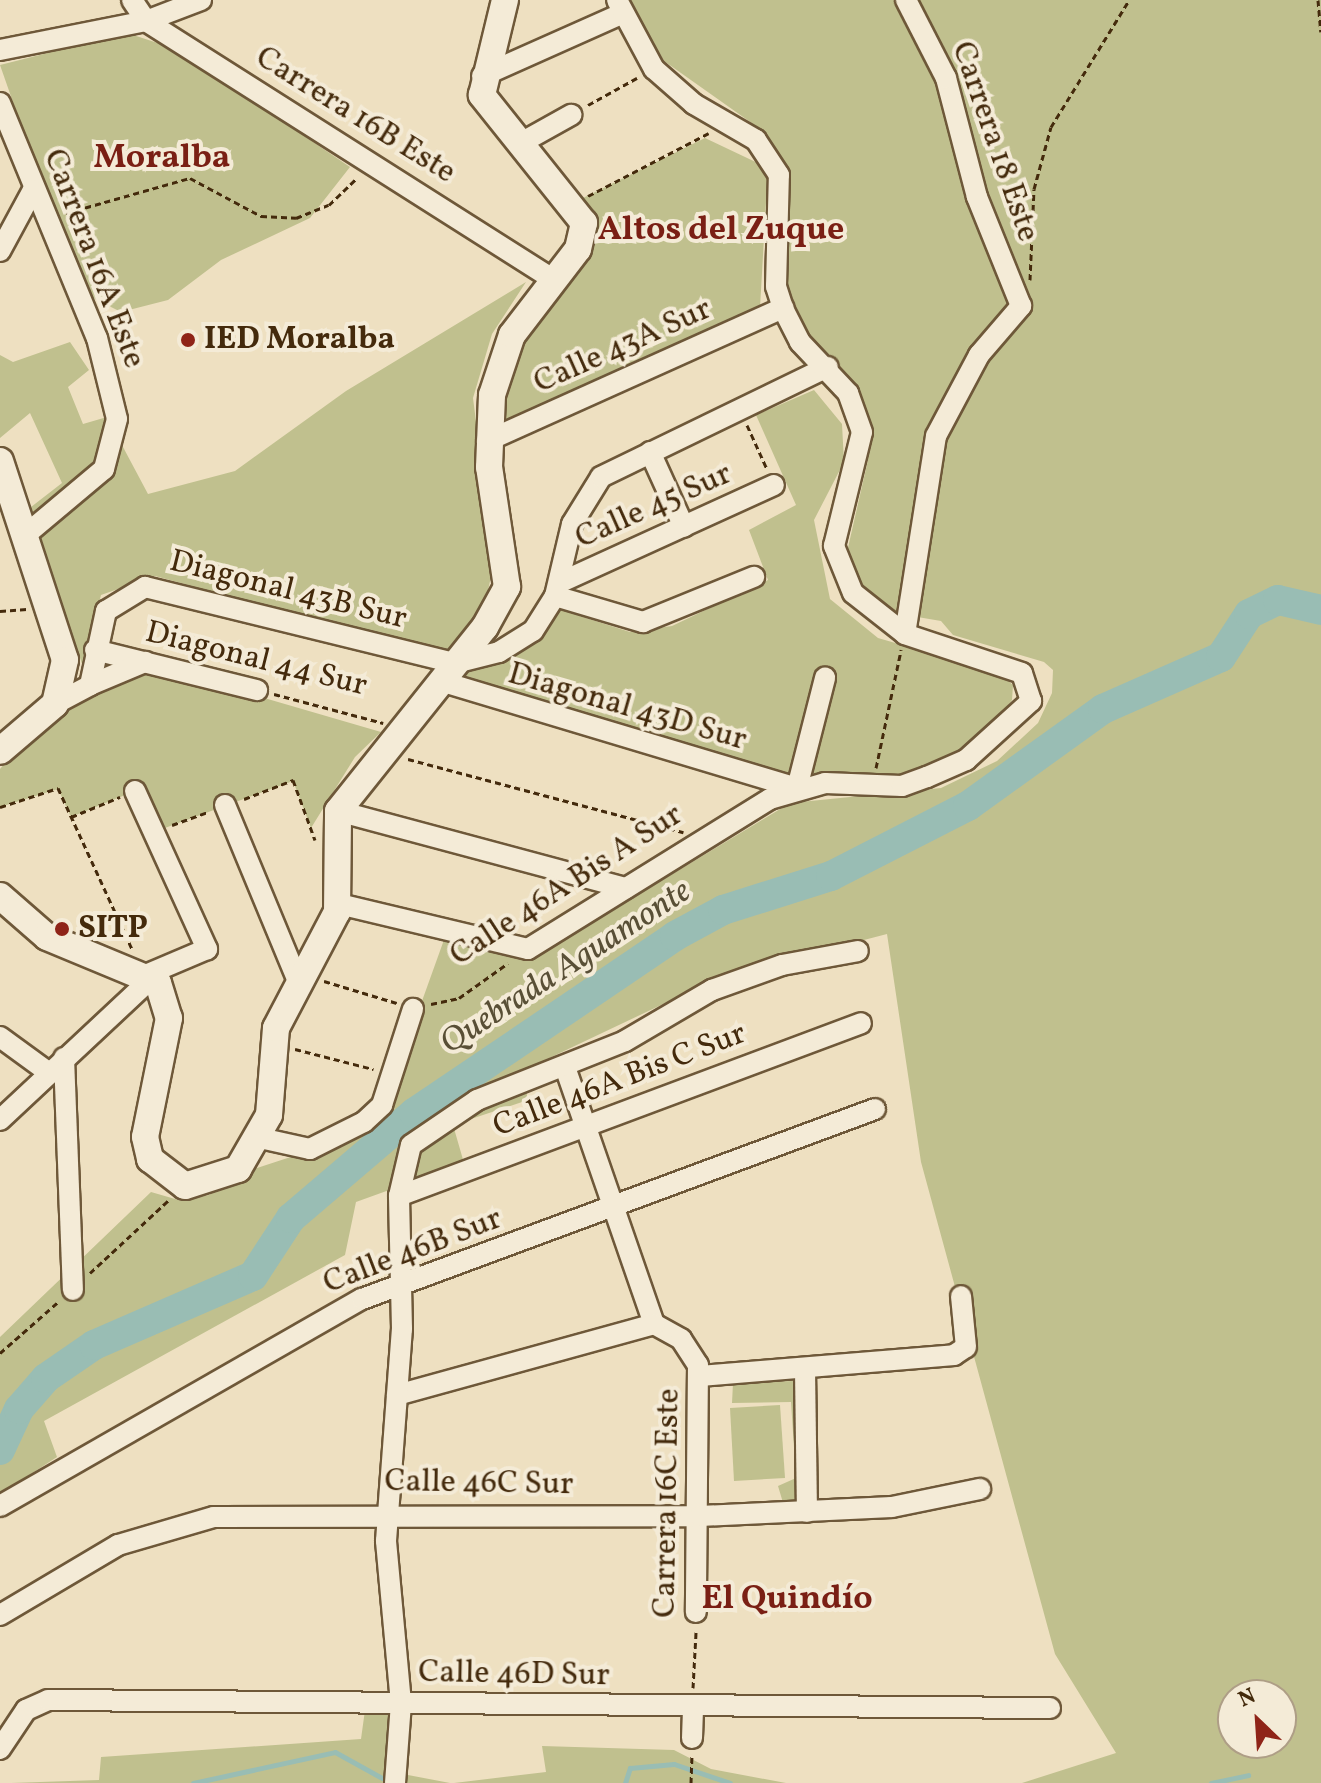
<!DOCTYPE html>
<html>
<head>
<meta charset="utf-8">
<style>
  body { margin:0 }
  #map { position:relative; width:1321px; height:1783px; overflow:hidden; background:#eee0c1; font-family:Vollkorn,serif }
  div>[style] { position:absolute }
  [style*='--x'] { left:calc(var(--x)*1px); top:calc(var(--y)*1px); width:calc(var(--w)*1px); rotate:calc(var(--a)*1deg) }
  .green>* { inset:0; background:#c0c08e }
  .stream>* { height:5px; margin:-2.5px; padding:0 2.5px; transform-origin:2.5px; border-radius:2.5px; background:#99bdb4 }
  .river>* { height:30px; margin:-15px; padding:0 15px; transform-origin:15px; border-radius:15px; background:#99bdb4 }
  .path>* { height:3px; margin-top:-1.5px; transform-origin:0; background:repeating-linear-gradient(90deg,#442a0c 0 6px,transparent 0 10px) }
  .roads { filter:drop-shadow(2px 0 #6e5839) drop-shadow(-2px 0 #6e5839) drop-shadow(0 2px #6e5839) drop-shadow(0 -2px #6e5839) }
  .minor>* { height:20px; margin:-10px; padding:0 10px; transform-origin:10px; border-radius:10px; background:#f4ebd7 }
  .tertiary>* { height:26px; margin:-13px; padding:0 13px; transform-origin:13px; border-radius:13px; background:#f4ebd7 }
  .dots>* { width:22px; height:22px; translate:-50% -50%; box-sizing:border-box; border:4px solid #f4ebd7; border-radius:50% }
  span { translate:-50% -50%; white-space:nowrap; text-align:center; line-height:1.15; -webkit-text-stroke:8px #f4ebd7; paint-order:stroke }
  .street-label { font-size:32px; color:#442a0c }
  .poi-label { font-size:32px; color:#442a0c; font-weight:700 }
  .left { translate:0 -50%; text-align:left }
  .neighbourhood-label { font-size:34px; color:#7a1f14; font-weight:700 }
  .water-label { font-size:34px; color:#594f36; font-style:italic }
  .north { position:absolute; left:1217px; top:1679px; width:80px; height:80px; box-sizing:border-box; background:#f4ebd7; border:2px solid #ae9e86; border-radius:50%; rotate:335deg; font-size:22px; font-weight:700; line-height:32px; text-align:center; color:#442a0c }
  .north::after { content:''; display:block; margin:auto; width:28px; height:36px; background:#8f2418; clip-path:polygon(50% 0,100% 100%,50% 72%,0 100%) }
</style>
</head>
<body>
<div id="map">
  <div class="green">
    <i style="clip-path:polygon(evenodd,627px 0,1321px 0,1321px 1783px,1022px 1783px,1116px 1753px,1055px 1654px,921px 1162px,887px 934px,718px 978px,522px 1071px,528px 1100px,453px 1125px,464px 1163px,356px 1202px,345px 1255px,44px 1421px,57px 1457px,0 1494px,0 1337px,151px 1192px,182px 1201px,209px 1195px,254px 1169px,376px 1129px,445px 937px,530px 960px,790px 803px,941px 788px,997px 761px,1038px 723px,1052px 693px,1053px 670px,1044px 662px,953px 635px,941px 621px,888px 612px,859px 584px,847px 552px,868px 460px,866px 420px,795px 324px,781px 285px,789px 225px,785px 173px,767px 134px,664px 61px,627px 0,1233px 1695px,1281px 1695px,1281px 1743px,1233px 1743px,1233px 1695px)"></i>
    <i style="clip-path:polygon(127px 33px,176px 49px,350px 167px,310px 218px,221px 260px,168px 300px,121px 312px,79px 291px,0 65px)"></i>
    <i style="clip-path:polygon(705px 138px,768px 168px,760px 308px,499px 428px,512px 358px,588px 210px,583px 198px)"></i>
    <i style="clip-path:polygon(526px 282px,492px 334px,473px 398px,494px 562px,485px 605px,448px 656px,155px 576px,101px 595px,83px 667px,31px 507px,62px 483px,30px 413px,0 438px,0 355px,13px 362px,70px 342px,89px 370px,68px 387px,83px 424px,107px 417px,148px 494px,235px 471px,346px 391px)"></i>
    <i style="clip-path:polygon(814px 390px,842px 424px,844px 462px,814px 520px,830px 599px,878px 638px,999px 673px,1013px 685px,1012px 700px,994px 725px,944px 764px,899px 779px,790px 777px,492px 693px,464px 674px,526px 649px,558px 609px,630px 632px,672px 626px,768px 580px,749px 530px,796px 505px,756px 415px)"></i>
    <i style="clip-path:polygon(144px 663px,381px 732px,355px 757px,311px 828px,293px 781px,154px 832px,135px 791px,71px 817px,58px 789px,0 807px,0 769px,18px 747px,77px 695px)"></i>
    <i style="clip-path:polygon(793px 1381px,799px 1499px,784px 1506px,778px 1486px,796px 1478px,791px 1402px,732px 1403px,733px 1383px)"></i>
    <i style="clip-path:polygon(780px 1405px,785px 1478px,734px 1481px,730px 1408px)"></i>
    <i style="clip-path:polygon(365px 1710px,388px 1710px,387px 1771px,450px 1783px,11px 1783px,99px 1780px,101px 1757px,361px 1739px)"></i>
    <i style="clip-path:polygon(542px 1746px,674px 1750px,711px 1769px,786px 1783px,454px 1783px,546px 1772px)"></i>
  </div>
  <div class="stream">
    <i style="--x:193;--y:1783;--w:145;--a:-12.3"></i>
    <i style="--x:335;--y:1752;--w:54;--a:29"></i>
    <i style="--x:625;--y:1783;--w:16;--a:-72"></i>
    <i style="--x:630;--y:1768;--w:44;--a:-5.2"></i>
    <i style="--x:674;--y:1764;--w:59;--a:18.7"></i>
    <i style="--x:1211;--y:1783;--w:38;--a:-12"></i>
  </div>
  <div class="river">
    <i style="--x:0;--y:1450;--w:45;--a:-65.1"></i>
    <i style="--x:19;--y:1409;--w:41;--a:-48.9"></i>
    <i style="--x:46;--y:1378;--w:58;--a:-34.5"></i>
    <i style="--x:94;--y:1345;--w:173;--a:-23.5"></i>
    <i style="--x:253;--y:1276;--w:69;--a:-56.8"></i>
    <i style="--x:291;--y:1218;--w:162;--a:-40.5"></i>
    <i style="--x:414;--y:1113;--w:315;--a:-34.1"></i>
    <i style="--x:675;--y:936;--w:55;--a:-28.4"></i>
    <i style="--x:723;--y:910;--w:113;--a:-17.5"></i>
    <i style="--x:831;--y:876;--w:154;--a:-27.1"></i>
    <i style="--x:968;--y:806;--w:166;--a:-35.7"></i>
    <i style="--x:1103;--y:709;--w:129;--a:-23.8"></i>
    <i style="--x:1221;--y:657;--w:51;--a:-56.9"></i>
    <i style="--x:1249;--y:614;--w:32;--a:-26"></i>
    <i style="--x:1278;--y:600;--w:44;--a:13.1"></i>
  </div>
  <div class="path">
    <i style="--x:1318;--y:0;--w:32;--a:85"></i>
    <i style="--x:588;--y:105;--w:56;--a:-28.9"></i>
    <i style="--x:588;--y:196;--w:136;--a:-27.5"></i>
    <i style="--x:66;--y:213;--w:129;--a:-15.8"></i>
    <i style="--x:190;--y:178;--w:81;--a:28.2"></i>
    <i style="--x:261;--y:216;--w:35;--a:3"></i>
    <i style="--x:296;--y:218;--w:35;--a:-22"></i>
    <i style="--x:329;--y:205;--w:39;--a:-44"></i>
    <i style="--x:1030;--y:280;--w:91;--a:-87.5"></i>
    <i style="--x:1034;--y:189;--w:64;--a:-74.7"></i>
    <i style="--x:1051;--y:127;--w:149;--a:-58.4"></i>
    <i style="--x:747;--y:425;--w:48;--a:65.6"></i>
    <i style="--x:0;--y:611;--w:27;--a:-4"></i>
    <i style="--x:274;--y:694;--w:113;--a:14.9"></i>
    <i style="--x:408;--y:759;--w:285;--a:14.9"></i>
    <i style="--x:876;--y:768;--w:121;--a:-78"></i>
    <i style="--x:244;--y:799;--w:53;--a:-21.2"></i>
    <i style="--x:293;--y:780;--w:64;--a:69.9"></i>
    <i style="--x:0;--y:807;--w:61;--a:-18.1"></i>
    <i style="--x:58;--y:788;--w:177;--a:65.3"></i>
    <i style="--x:71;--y:817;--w:53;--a:-22.2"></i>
    <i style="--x:172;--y:825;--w:37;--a:-20"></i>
    <i style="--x:324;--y:981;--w:76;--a:16.8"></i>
    <i style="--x:431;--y:1004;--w:29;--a:-12"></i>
    <i style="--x:459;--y:998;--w:60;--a:-35.5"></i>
    <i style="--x:295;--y:1049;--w:81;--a:14.4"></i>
    <i style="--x:90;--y:1273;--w:109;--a:-42.8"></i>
    <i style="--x:0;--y:1353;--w:77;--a:-41.3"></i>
    <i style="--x:693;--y:1688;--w:56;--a:-86.9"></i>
    <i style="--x:691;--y:1783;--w:28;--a:-88"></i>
  </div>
  <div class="roads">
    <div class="minor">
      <i style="--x:132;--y:0;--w:25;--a:56"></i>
      <i style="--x:146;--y:21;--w:481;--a:32.4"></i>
      <i style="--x:0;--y:50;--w:149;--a:-11.2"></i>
      <i style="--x:146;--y:21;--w:59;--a:-20.9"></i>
      <i style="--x:482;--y:76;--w:152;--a:-24"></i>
      <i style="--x:0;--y:103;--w:254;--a:67.6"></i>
      <i style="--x:97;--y:338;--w:83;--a:76.1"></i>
      <i style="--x:117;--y:419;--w:52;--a:104.6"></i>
      <i style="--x:104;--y:469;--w:98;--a:140"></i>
      <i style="--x:519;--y:144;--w:60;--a:-29.1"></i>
      <i style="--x:0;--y:251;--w:69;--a:-61.6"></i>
      <i style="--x:487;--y:441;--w:325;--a:-24.2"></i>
      <i style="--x:650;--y:452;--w:82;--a:65.6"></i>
      <i style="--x:559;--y:583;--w:236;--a:-24.5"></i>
      <i style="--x:555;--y:596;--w:92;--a:16.5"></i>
      <i style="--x:643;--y:622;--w:120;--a:-22.1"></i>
      <i style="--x:905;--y:634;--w:200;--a:-81.1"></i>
      <i style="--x:936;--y:436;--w:92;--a:-62"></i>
      <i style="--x:979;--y:355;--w:65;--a:-49.4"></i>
      <i style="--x:1021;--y:306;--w:118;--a:-112"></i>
      <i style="--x:977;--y:197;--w:123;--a:-104.6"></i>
      <i style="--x:946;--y:78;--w:88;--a:-117.1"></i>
      <i style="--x:95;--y:650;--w:167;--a:13.9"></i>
      <i style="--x:440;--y:681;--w:373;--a:16.7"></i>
      <i style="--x:797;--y:788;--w:114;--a:-75.7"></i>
      <i style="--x:90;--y:685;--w:60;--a:-22.7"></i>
      <i style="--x:55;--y:704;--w:40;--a:-28"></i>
      <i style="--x:90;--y:685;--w:76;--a:-77.8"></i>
      <i style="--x:106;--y:611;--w:46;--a:-31.6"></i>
      <i style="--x:145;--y:587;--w:319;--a:13.8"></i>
      <i style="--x:455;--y:663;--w:45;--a:-14"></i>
      <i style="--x:499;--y:652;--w:40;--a:-32"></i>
      <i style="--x:533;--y:631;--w:41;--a:-57.8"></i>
      <i style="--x:555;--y:596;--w:74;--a:-76.7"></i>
      <i style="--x:572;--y:524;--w:55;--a:-58.3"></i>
      <i style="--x:601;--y:477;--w:252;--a:-25.9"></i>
      <i style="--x:135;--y:791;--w:174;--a:65.5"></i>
      <i style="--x:207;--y:949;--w:64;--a:157"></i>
      <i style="--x:225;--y:805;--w:191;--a:67.5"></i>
      <i style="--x:338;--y:811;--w:298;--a:15"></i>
      <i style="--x:339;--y:904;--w:194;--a:13.4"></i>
      <i style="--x:528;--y:949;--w:285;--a:-31.8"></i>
      <i style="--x:770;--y:799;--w:57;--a:-16.2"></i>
      <i style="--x:825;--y:783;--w:77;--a:2.2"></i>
      <i style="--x:902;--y:786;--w:27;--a:-20"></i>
      <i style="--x:927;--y:777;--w:43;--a:-23.6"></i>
      <i style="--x:966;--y:760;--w:88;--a:-42.2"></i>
      <i style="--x:1031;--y:701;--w:29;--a:-108"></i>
      <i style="--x:1022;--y:673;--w:123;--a:-161.6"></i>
      <i style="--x:905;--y:634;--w:66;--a:-141.7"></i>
      <i style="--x:853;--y:593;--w:51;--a:-112"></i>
      <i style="--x:834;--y:546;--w:117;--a:-76.2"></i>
      <i style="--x:862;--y:432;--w:41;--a:-109.7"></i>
      <i style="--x:848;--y:393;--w:70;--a:-133.3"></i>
      <i style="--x:800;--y:342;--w:38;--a:-117"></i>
      <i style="--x:783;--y:308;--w:23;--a:-108"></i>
      <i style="--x:776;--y:286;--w:111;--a:-88.5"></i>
      <i style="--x:779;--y:175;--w:42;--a:-123.3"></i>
      <i style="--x:756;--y:140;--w:72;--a:-149.9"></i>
      <i style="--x:694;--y:104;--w:53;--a:-138.8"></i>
      <i style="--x:654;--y:69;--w:78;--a:-118.2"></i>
      <i style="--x:0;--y:1037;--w:59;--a:36.1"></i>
      <i style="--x:64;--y:1058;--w:232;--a:87.8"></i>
      <i style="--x:565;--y:1067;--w:272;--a:70.9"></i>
      <i style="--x:654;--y:1324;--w:31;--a:29"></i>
      <i style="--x:681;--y:1339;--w:31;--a:57"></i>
      <i style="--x:698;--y:1365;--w:247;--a:90.5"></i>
      <i style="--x:0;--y:1120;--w:209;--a:-43.1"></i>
      <i style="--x:260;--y:1138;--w:51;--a:12.4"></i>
      <i style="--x:310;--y:1149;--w:60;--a:-26.6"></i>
      <i style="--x:364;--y:1122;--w:25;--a:-43"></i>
      <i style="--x:382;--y:1105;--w:101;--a:-72.1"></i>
      <i style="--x:399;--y:1196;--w:493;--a:-20.5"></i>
      <i style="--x:805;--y:1370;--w:142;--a:89.2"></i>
      <i style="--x:700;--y:1376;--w:255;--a:-4.7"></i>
      <i style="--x:954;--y:1355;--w:14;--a:-34"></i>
      <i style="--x:966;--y:1347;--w:51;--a:-95.6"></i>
      <i style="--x:397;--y:1395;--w:267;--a:-15.4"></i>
      <i style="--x:0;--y:1506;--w:417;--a:-29.8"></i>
      <i style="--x:362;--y:1299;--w:547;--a:-20.32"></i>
      <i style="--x:0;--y:1615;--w:137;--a:-30.7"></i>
      <i style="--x:118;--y:1545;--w:100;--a:-16.3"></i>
      <i style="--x:214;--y:1517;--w:486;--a:-0.1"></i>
      <i style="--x:700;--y:1516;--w:192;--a:-2.7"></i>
      <i style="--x:892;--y:1507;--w:90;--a:-11.6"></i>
      <i style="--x:692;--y:1738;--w:30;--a:-88"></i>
      <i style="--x:0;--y:1749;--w:47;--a:-56.3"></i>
      <i style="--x:26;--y:1710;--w:24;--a:-24"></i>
      <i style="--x:48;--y:1700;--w:1002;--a:0.46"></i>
      <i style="--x:395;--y:1783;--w:80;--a:-85.7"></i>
      <i style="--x:401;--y:1703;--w:163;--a:-95.3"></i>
      <i style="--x:386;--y:1541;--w:213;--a:-85.7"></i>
      <i style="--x:402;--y:1329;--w:133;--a:-91.3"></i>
      <i style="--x:399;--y:1196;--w:52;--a:-76.8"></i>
      <i style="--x:411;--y:1145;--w:80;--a:-34.3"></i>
      <i style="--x:477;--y:1100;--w:159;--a:-21.7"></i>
      <i style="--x:625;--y:1041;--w:101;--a:-30.4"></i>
      <i style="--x:712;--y:990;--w:74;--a:-19.7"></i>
      <i style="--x:782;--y:965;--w:77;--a:-10.4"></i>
    </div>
    <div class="tertiary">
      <i style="--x:0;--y:461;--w:209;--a:71.9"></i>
      <i style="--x:65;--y:660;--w:45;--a:102.8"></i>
      <i style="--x:55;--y:704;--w:72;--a:139.5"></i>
      <i style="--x:0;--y:896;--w:62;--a:41.1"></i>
      <i style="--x:47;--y:937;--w:120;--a:22.5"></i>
      <i style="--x:158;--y:983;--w:37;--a:73"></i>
      <i style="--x:169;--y:1018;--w:121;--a:101.4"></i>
      <i style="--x:145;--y:1137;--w:23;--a:77"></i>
      <i style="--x:150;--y:1159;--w:44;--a:37.6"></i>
      <i style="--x:185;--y:1186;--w:56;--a:-17.8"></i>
      <i style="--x:238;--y:1169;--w:62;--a:-60.1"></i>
      <i style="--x:269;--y:1115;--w:87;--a:-85.4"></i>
      <i style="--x:276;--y:1028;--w:131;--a:-62.3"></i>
      <i style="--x:337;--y:912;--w:101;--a:-89.4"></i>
      <i style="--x:338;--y:811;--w:236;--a:-51.4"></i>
      <i style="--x:485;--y:627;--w:46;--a:-61.2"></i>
      <i style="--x:507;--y:587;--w:121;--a:-98.5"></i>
      <i style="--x:489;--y:467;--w:72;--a:-87.6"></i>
      <i style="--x:492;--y:395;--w:63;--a:-71.6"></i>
      <i style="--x:512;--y:335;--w:108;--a:-52.5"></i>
      <i style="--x:578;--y:249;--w:27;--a:-77"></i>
      <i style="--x:584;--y:223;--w:164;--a:-128.6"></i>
      <i style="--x:482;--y:95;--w:98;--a:-76.4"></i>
    </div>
  </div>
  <div class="dots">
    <i style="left:188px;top:340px;background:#8f2418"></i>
    <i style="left:62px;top:929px;background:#8f2418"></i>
  </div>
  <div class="street-label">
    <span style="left:355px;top:116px;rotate:32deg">Carrera 16B Este</span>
    <span style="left:994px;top:142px;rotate:71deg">Carrera 18 Este</span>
    <span style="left:93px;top:259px;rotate:69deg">Carrera 16A Este</span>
    <span style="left:623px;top:347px;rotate:-24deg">Calle 43A Sur</span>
    <span style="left:654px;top:507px;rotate:-24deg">Calle 45 Sur</span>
    <span style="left:288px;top:591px;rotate:14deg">Diagonal 43B Sur</span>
    <span style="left:256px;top:660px;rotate:14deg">Diagonal 44 Sur</span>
    <span style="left:627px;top:708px;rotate:16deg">Diagonal 43D Sur</span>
    <span style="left:567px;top:886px;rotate:-33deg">Calle 46A Bis A Sur</span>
    <span style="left:620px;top:1081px;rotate:-21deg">Calle 46A Bis C Sur</span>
    <span style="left:413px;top:1252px;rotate:-21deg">Calle 46B Sur</span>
    <span style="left:479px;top:1484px;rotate:1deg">Calle 46C Sur</span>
    <span style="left:668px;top:1503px;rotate:-89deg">Carrera 16C Este</span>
    <span style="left:514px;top:1675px;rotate:1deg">Calle 46D Sur</span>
  </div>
  <div class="poi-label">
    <span class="left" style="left:204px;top:340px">IED Moralba</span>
    <span class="left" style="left:78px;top:929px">SITP</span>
  </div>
  <div class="neighbourhood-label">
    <span style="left:162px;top:159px">Moralba</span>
    <span style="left:721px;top:231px">Altos del Zuque</span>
    <span style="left:787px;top:1600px">El Quindío</span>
  </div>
  <div class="water-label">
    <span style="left:566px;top:968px;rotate:-33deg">Quebrada Aguamonte</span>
  </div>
  <div class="north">N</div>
</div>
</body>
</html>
